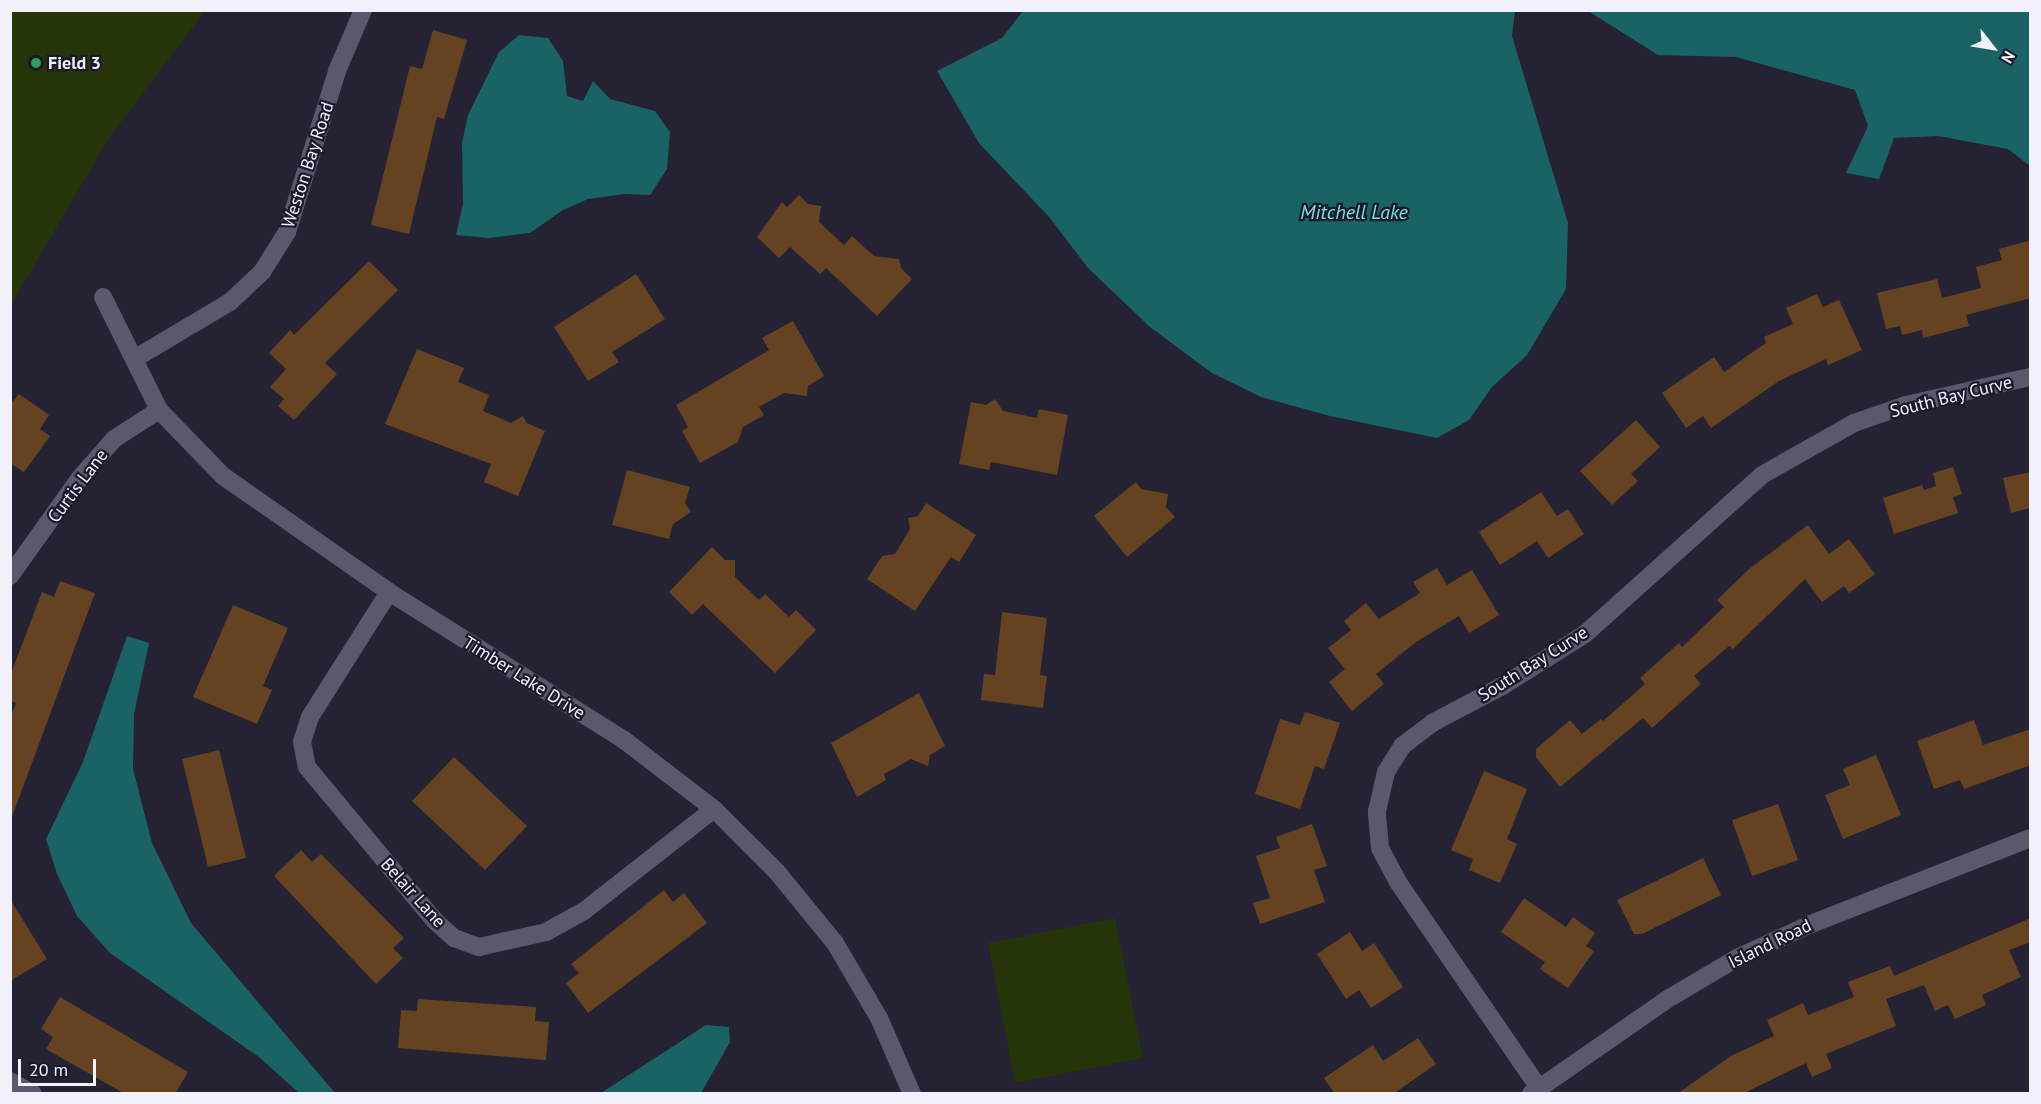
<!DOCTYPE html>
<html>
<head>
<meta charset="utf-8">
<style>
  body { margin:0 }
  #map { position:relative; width:2041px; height:1104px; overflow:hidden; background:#242233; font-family:"PT Sans",sans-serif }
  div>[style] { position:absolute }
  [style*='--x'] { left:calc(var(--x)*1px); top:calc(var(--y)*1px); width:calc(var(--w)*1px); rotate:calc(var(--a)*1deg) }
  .green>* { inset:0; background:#26340a }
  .water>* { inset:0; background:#1a6364 }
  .building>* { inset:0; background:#664320 }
  .minor>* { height:18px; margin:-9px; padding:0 9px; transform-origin:9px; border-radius:9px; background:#5a586b }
  .dots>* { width:16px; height:16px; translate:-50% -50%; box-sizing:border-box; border:3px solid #1a1929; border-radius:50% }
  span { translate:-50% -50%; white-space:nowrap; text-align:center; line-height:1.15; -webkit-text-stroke:4.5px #1a1929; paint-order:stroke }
  .poi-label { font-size:18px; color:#f1f1fc; font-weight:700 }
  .left { translate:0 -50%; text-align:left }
  .street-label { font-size:18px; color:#f1f1fc }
  .water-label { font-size:20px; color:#75e0e0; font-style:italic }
  .frame { position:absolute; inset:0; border:12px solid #f1f1fc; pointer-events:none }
  .north { position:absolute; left:1963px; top:18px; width:60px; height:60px; -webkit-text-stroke:4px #1a1929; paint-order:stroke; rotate:121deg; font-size:16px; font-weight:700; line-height:24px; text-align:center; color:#f1f1fc }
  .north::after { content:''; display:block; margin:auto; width:21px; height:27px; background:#f1f1fc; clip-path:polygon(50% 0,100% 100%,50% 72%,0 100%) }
  .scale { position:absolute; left:18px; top:1059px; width:78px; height:27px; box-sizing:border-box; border:3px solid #f1f1fc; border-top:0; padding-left:8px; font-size:18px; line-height:21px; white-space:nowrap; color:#f1f1fc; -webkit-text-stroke:4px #1a1929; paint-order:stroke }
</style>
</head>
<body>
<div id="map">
  <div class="green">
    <i style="clip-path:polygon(10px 11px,205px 11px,109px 138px,11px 305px)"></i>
    <i style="clip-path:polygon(1115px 918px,1143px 1058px,1015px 1083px,988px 943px)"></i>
  </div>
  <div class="water">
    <i style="clip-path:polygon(1023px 11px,1515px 11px,1512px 36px,1568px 223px,1566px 289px,1527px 355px,1492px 387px,1469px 420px,1437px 438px,1330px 416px,1261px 397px,1212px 373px,1150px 327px,1088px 268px,1050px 218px,979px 143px,937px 71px,1002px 38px)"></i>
    <i style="clip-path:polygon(1588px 11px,2030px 11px,2030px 166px,2008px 149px,1938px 136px,1894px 138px,1879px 179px,1846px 173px,1868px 126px,1855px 90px,1736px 57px,1658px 55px)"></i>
    <i style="clip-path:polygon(519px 35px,548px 38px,563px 61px,567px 96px,583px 101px,593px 81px,610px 99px,655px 111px,670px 132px,667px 169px,650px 195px,625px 194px,588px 199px,563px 210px,530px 233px,490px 238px,456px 235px,463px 204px,462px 143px,468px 115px,499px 52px)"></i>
    <i style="clip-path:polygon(127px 636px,149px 643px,134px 714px,133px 769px,152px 843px,191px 923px,335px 1093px,299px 1093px,259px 1057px,110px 953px,77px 916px,57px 874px,46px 839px,83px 762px)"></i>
    <i style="clip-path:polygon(706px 1025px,729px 1027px,730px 1042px,701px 1093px,601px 1093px)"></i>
  </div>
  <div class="building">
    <i style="clip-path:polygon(433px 30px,467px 40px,444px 119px,437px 117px,409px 234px,371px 225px,410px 66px,422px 69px)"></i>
    <i style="clip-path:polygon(799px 195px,808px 204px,821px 206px,819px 222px,844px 245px,852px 236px,874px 256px,899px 259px,901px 268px,912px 279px,877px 316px,826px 268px,820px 274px,790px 247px,779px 258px,757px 237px,782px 202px,787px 207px)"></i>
    <i style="clip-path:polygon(2031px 240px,2031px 298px,1966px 315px,1969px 326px,1923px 338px,1922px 330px,1902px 335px,1900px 326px,1886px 329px,1877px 293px,1937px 279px,1942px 298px,1981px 288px,1976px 267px,2002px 260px,1999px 249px)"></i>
    <i style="clip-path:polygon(369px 261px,398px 290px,325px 363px,337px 374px,294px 420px,278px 406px,284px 399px,270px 387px,286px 369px,269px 353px,290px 330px,294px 335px)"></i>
    <i style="clip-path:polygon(636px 274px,665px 319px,612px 352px,619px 362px,588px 381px,554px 327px)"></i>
    <i style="clip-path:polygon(1817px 294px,1823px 307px,1839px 300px,1862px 350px,1828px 365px,1826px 359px,1779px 381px,1711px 428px,1703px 416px,1686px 428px,1662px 393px,1714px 357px,1724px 372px,1766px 343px,1764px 337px,1793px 324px,1786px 308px)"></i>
    <i style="clip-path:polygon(793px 321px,824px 376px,808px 386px,807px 396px,784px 393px,759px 407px,764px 415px,743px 427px,738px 442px,700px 463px,682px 431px,688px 427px,676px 405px,769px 350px,762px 338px)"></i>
    <i style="clip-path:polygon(417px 349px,464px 368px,458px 382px,489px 395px,483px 411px,511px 423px,523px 416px,527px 423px,545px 431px,518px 496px,484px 482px,491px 464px,385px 424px)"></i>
    <i style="clip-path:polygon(19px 394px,49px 415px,40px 429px,50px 436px,24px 472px,10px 463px,10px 405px)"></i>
    <i style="clip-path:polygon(995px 399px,1003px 411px,1037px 418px,1039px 409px,1068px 415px,1057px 475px,991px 462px,989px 470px,959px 464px,971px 402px,986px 405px)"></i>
    <i style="clip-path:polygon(1636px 420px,1660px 447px,1631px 474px,1638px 481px,1612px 505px,1580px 471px)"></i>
    <i style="clip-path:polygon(1953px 467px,1962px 494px,1953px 497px,1958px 513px,1894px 534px,1883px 498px,1922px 485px,1924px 490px,1936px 486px,1933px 473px)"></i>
    <i style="clip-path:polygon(627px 470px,690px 487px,685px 503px,691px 512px,673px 524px,669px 539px,612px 525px)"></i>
    <i style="clip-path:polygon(2031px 472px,2031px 508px,2011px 513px,2003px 478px)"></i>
    <i style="clip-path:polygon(1136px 482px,1141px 489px,1168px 494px,1166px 507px,1175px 517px,1127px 557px,1094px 516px)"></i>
    <i style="clip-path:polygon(1541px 492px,1557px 516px,1568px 509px,1584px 534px,1548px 558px,1537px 541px,1500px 565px,1479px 532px)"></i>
    <i style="clip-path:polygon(926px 503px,976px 535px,959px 562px,951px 557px,915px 611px,867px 579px,882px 556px,895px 554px,910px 529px,908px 518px,918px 516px)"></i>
    <i style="clip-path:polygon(1808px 525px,1829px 554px,1849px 539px,1875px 574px,1849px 593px,1844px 586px,1822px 602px,1805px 579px,1733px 649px,1729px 646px,1694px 676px,1701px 684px,1652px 728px,1643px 718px,1560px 787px,1536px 757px,1536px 749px,1570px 720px,1582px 734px,1601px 719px,1603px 721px,1645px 684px,1640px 678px,1679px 643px,1682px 647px,1724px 607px,1717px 600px,1749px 569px)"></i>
    <i style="clip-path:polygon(712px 547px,725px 560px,735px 560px,735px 577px,759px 600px,765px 594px,789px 617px,796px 610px,816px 630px,775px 673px,703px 604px,692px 615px,669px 592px)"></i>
    <i style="clip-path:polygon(1437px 568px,1447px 585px,1472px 570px,1499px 615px,1469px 633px,1459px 616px,1416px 642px,1376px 674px,1384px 684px,1352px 711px,1329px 682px,1345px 669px,1328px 648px,1351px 630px,1344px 621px,1366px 603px,1379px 619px,1420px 593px,1413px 582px)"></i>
    <i style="clip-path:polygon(60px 581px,95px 593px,10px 822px,10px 719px,16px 703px,10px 701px,10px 676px,42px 592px,54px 597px)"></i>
    <i style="clip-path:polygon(233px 605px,288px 628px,263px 686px,272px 690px,257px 724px,193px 697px)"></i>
    <i style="clip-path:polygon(1002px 612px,1047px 618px,1040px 675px,1047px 676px,1043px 708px,981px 700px,984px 674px,995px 675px)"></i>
    <i style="clip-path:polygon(919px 693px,945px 746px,930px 755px,928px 766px,911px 759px,884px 774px,886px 780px,857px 797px,831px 743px)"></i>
    <i style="clip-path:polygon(1305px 712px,1340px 723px,1324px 769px,1315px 766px,1300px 809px,1255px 794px,1280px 719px,1300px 725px)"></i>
    <i style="clip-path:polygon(1974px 720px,1983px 745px,2031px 729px,2031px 765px,1964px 789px,1960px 780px,1934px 789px,1917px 741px)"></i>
    <i style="clip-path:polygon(219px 750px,246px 858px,208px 867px,182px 759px)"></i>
    <i style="clip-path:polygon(1876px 755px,1901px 815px,1843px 839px,1825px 795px,1850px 785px,1843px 769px)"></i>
    <i style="clip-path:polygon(454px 757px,527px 826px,485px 870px,412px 801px)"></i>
    <i style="clip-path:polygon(1484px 771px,1527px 789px,1507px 839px,1517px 844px,1500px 883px,1469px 870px,1473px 859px,1451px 850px)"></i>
    <i style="clip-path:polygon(1778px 804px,1798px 860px,1752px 876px,1732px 820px)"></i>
    <i style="clip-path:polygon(1312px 824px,1327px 866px,1314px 870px,1325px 902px,1260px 924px,1253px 903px,1270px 898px,1256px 856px,1280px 848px,1276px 837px)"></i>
    <i style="clip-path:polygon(301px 850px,312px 862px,321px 854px,404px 938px,393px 948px,403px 958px,376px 984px,274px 876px)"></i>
    <i style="clip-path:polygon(1703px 858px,1721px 895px,1642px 934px,1634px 934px,1617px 900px)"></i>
    <i style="clip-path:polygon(664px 890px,673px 902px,684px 893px,707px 923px,588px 1013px,566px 983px,579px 973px,571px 964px)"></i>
    <i style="clip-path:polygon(1524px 898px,1566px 927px,1573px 917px,1595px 933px,1586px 946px,1594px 951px,1568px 988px,1540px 969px,1545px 962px,1501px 932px)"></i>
    <i style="clip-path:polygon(10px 899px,47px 959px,10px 981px)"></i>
    <i style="clip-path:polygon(2031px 918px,2031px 942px,2009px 950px,2021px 977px,1982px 995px,1986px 1005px,1955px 1019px,1948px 1005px,1935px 1011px,1924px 985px,1886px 999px,1896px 1026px,1826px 1054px,1832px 1068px,1812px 1077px,1806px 1063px,1742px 1094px,1677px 1094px,1731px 1056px,1774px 1036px,1767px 1020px,1803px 1003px,1808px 1015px,1854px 997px,1848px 982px,1890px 966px,1894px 976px)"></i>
    <i style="clip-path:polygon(1350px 932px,1362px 951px,1374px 943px,1403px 987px,1371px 1008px,1359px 990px,1346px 999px,1317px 954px)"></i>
    <i style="clip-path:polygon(60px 997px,188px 1072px,175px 1094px,125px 1094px,46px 1049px,53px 1037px,41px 1029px)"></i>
    <i style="clip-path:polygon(418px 999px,536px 1007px,535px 1021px,549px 1022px,546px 1060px,398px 1048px,401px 1010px,417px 1011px)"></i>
    <i style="clip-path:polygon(1418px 1038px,1436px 1064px,1393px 1094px,1335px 1094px,1324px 1078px,1373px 1045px,1383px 1061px)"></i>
  </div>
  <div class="minor">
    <i style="--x:103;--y:297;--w:126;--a:63.6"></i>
    <i style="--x:159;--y:410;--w:92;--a:45.9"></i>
    <i style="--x:223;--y:476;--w:203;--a:34.9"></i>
    <i style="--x:389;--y:592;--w:278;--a:32.2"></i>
    <i style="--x:624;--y:740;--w:113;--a:37.5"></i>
    <i style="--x:714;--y:809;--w:89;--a:45"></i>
    <i style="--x:777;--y:872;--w:92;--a:50.8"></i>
    <i style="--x:835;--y:943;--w:87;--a:59.6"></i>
    <i style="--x:879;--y:1018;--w:83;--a:66.5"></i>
    <i style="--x:134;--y:359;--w:112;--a:-30.7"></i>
    <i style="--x:230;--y:302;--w:44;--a:-43.2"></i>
    <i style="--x:262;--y:272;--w:47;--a:-58"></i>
    <i style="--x:287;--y:232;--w:169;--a:-72.7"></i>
    <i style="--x:337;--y:71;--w:66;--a:-66.9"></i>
    <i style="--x:10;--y:576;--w:120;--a:-54.5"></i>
    <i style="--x:80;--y:478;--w:52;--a:-48.9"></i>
    <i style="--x:114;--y:439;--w:54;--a:-32.8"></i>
    <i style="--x:389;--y:592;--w:148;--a:122.3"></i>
    <i style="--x:310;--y:717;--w:26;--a:108"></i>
    <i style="--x:302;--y:742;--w:25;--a:79"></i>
    <i style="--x:307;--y:767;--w:199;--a:50.3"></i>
    <i style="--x:434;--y:920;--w:27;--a:42"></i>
    <i style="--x:454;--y:938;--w:27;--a:20"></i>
    <i style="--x:479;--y:947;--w:69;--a:-12.6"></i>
    <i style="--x:546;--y:932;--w:43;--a:-28.9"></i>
    <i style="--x:584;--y:911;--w:165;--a:-38.1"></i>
    <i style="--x:10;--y:1081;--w:26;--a:29"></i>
    <i style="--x:1539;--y:1088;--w:250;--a:-124.4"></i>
    <i style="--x:1398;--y:882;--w:38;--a:-118"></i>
    <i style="--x:1380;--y:848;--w:37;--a:-95"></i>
    <i style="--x:1377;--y:811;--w:40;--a:-77"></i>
    <i style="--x:1386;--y:772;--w:31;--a:-58"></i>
    <i style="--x:1402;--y:746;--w:38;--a:-37"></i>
    <i style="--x:1432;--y:723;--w:81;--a:-27.8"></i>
    <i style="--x:1504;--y:685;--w:96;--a:-32.2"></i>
    <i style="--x:1585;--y:634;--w:238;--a:-41.9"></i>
    <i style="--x:1762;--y:475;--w:106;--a:-29.5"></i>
    <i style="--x:1854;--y:423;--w:55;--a:-19.1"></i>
    <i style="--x:1906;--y:405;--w:127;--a:-12.7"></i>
    <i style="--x:1531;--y:1094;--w:165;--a:-34.8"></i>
    <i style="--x:1666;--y:1000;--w:82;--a:-30.6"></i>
    <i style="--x:1737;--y:958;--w:81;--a:-24.7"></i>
    <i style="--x:1811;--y:924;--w:235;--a:-21.4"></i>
  </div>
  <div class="dots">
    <i style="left:36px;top:63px;background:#2e9e5b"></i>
  </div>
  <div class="poi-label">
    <span class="left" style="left:48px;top:63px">Field 3</span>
  </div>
  <div class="street-label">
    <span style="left:308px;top:165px;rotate:-72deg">Weston Bay Road</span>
    <span style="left:1951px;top:397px;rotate:-14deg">South Bay Curve</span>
    <span style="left:78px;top:486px;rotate:-53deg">Curtis Lane</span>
    <span style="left:1533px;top:664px;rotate:-32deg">South Bay Curve</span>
    <span style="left:524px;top:678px;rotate:32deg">Timber Lake Drive</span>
    <span style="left:413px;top:893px;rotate:48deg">Belair Lane</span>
    <span style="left:1770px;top:944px;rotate:-26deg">Island Road</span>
  </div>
  <div class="water-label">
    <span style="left:1354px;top:212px">Mitchell Lake</span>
  </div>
  <div class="frame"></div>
  <div class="north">N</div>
  <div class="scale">20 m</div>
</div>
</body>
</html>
